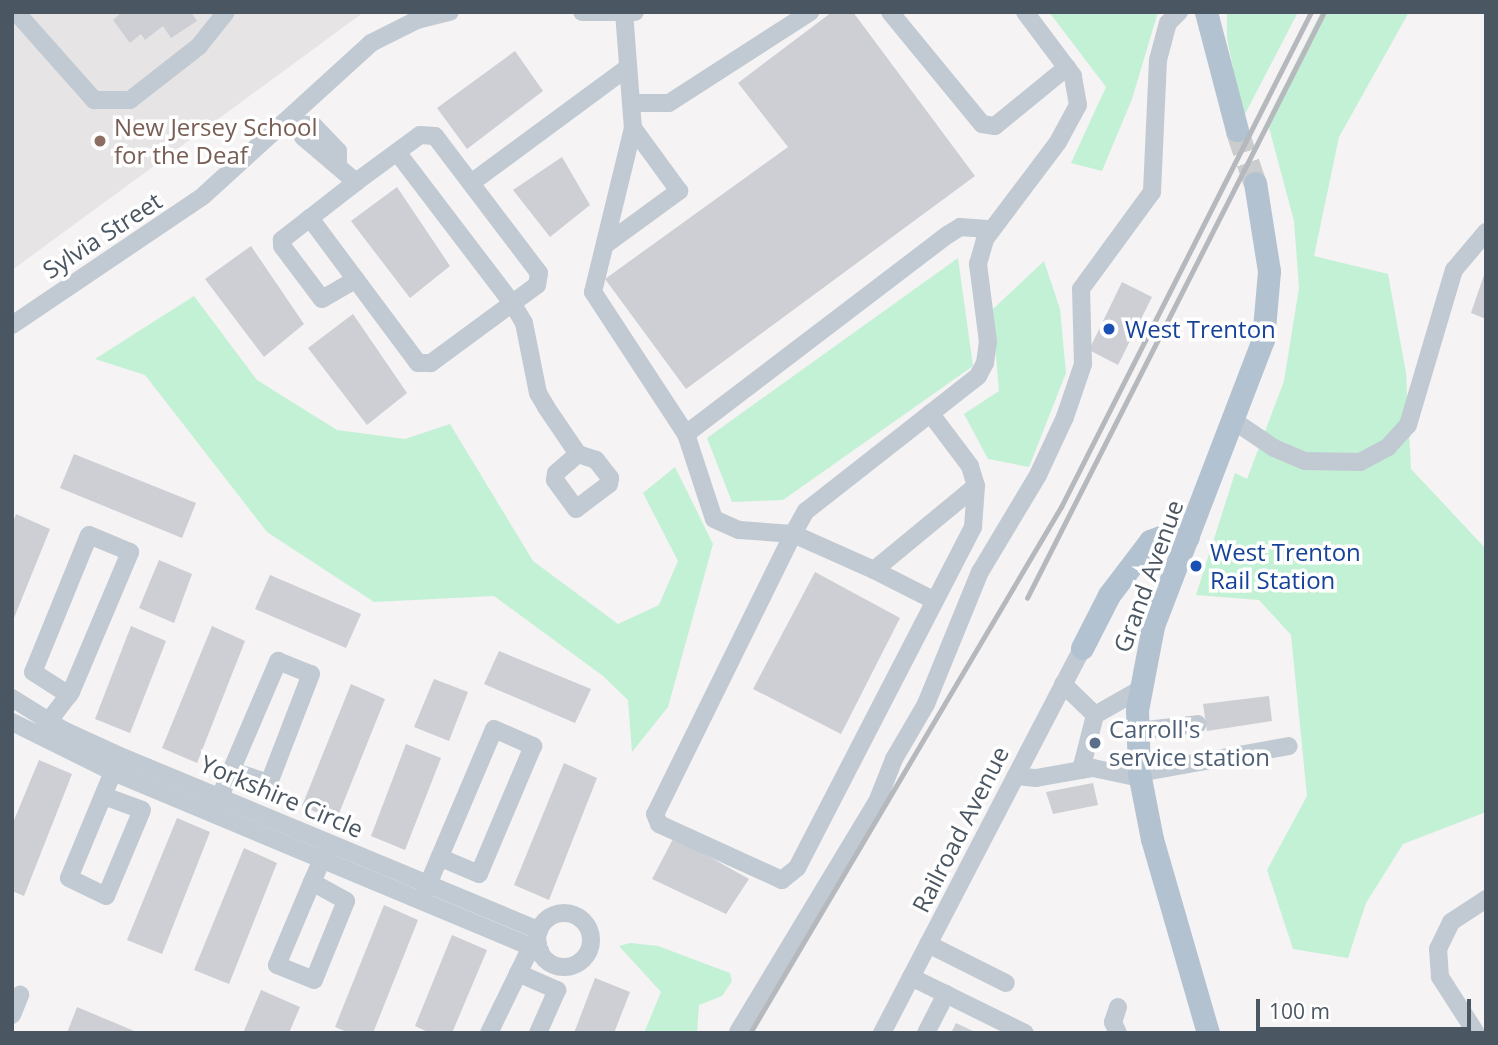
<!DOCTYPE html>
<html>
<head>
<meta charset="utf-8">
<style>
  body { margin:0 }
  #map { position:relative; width:1498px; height:1045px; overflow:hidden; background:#f5f3f3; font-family:"Open Sans",sans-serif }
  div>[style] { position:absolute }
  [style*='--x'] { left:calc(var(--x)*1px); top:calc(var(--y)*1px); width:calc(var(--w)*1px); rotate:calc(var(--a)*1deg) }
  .education>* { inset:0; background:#e6e4e5 }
  .green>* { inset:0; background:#c3f1d5 }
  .building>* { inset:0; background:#cdcfd5 }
  .major-tunnel>* { height:23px; margin-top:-11.5px; transform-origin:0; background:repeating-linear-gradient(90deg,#caccce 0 23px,transparent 0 34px) }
  .minor>* { height:18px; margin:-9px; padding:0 9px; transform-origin:9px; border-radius:9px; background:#c1cad2 }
  .minor>.ring { margin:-9px; padding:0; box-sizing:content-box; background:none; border:18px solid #c1cad2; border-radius:50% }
  .major>* { height:23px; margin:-11.5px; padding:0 11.5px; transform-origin:11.5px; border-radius:11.5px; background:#b3c2d1 }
  .rail>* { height:4.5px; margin:-2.25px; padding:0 2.25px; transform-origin:2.25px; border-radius:2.25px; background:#b5b8bd }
  .dots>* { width:19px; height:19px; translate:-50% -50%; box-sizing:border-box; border:4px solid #fff; border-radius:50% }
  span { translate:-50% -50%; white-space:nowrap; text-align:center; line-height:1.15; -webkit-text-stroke:7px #fff; paint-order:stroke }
  .education-label { font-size:24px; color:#785e54 }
  .left { translate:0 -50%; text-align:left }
  .street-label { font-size:24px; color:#4a5661 }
  .transit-label { font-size:24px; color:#164399 }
  .service-label { font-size:24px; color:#4e5e75 }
  .frame { position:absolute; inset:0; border:14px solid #4a5661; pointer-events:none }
  .scale { position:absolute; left:1256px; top:999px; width:215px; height:32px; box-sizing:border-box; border:4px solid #4a5661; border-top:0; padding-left:9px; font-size:21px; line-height:24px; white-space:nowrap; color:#4a5661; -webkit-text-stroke:5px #fff; paint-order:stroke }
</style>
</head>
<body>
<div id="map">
  <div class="education">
    <i style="clip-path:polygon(12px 12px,364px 12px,12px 270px)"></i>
  </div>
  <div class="green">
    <i style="clip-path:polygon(1049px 12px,1158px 12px,1132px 99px,1102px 171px,1071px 163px,1106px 87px)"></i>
    <i style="clip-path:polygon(1227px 12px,1298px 12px,1243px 118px,1227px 38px)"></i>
    <i style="clip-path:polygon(1321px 12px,1409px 12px,1339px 137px,1314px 256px,1388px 274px,1406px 373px,1411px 469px,1486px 549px,1486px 812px,1403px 844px,1366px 903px,1348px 958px,1293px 949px,1267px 870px,1307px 796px,1291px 635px,1259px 600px,1196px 595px,1235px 473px,1247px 479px,1284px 381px,1299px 288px,1294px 221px,1267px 120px)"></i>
    <i style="clip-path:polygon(958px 258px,973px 366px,783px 500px,732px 502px,707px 438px)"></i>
    <i style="clip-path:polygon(1044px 261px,1060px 309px,1066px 373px,1029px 467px,988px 459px,964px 414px,999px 391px,992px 310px)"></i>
    <i style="clip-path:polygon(194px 296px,257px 380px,337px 430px,405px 439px,450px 424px,533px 561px,618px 624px,659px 605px,678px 561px,643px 493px,675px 467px,713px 544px,668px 707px,632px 752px,628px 700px,603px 676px,494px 596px,374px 602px,267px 532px,145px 375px,95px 359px)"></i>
    <i style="clip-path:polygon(630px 943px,658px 946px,730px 973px,732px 981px,722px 996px,699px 1005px,697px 1033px,644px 1033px,661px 992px,619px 946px)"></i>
  </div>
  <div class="building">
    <i style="clip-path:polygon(122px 12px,191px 12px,197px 21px,171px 38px,163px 26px,145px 40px,141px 34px,130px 43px,113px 20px)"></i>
    <i style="clip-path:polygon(832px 12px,853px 12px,975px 176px,686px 389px,605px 279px,788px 147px,738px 83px)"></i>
    <i style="clip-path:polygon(515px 51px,543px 91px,467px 149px,437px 108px)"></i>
    <i style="clip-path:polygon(562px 157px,590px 205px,550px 237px,513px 190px)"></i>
    <i style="clip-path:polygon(397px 187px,450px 266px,410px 298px,351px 221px)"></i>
    <i style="clip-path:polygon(251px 246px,304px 324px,264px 357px,205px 279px)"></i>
    <i style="clip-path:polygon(1485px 272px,1486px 272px,1486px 319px,1471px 313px)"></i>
    <i style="clip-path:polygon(1122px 282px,1152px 297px,1118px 365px,1089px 350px)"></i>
    <i style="clip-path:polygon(353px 314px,407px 393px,367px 425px,308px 348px)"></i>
    <i style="clip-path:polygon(74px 454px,196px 503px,182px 538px,60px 488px)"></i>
    <i style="clip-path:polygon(16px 514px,50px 529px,12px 623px,12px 525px)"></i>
    <i style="clip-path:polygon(159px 560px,192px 574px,174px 623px,139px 608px)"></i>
    <i style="clip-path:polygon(815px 572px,900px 618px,841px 734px,753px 689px)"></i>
    <i style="clip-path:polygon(270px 575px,361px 614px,346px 648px,255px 609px)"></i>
    <i style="clip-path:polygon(131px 626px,166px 641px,130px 733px,95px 719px)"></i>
    <i style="clip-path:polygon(212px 626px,245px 641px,197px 763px,162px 748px)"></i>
    <i style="clip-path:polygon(499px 651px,591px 689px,575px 723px,484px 684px)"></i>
    <i style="clip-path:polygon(434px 679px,468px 692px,449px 741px,414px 727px)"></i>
    <i style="clip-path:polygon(351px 684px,385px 699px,336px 821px,302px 806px)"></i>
    <i style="clip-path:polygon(1269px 696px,1272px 721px,1207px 731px,1203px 704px)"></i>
    <i style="clip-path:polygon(406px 744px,441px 758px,405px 850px,371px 836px)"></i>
    <i style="clip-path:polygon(39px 760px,72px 774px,24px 896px,12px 891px,12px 825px)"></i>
    <i style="clip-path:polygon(564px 763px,597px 778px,549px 900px,514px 885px)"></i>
    <i style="clip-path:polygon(1093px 783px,1098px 805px,1053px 814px,1046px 792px)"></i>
    <i style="clip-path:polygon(177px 818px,210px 832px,162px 954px,127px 940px)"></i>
    <i style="clip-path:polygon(674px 837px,749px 879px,726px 914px,652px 879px)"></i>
    <i style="clip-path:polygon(244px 848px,277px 863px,229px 984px,194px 970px)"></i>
    <i style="clip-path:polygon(384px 905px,418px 920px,373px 1033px,349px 1033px,335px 1027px)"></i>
    <i style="clip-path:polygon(452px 935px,487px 950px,452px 1033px,430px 1033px,415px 1026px)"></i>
    <i style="clip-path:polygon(595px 978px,630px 992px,614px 1033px,574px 1033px)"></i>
    <i style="clip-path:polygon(261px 990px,300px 1007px,289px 1033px,244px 1031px)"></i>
    <i style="clip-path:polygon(77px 1007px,139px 1033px,67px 1033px)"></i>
    <i style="clip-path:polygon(956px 1023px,977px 1033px,951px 1033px)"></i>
  </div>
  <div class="major-tunnel">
    <i style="--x:1237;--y:130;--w:56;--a:71.2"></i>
  </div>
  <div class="minor">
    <i style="--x:16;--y:12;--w:118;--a:48.4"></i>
    <i style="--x:94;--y:100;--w:36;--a:0"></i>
    <i style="--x:130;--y:100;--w:88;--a:-38"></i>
    <i style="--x:199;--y:46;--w:43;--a:-51.5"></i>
    <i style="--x:582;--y:12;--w:53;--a:0"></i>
    <i style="--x:624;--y:12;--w:116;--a:85.6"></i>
    <i style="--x:633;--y:128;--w:169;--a:103.7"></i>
    <i style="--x:593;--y:292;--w:170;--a:56.8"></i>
    <i style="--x:686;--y:434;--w:330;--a:-37.3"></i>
    <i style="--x:949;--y:234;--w:13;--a:-32"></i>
    <i style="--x:960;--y:227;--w:31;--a:4"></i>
    <i style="--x:890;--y:12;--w:145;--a:50.6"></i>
    <i style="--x:982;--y:124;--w:13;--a:9"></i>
    <i style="--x:995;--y:126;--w:93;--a:-39.3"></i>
    <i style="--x:631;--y:103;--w:38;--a:0"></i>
    <i style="--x:669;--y:103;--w:168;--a:-32.8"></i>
    <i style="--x:397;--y:152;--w:190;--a:52.7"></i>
    <i style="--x:512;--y:303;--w:23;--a:59"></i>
    <i style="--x:524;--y:323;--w:71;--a:78.7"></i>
    <i style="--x:538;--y:393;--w:16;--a:60"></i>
    <i style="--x:546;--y:407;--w:57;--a:55.8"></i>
    <i style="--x:578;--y:454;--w:19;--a:18"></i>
    <i style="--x:596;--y:460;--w:23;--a:52"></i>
    <i style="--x:610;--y:478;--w:6;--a:99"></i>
    <i style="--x:609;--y:484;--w:41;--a:142.9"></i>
    <i style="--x:576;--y:509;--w:36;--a:-126"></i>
    <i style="--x:555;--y:480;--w:7;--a:-82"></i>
    <i style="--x:556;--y:473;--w:29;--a:-41"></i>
    <i style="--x:338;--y:164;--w:13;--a:-90"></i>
    <i style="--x:338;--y:151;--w:35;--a:-134"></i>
    <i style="--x:314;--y:126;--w:14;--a:-172"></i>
    <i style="--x:300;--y:124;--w:13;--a:77"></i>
    <i style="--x:303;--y:137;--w:70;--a:40.3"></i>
    <i style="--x:356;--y:182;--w:79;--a:-36.3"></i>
    <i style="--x:420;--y:135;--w:15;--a:4"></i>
    <i style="--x:435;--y:136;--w:172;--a:52.8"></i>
    <i style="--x:539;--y:273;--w:12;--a:99"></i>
    <i style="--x:537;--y:285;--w:132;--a:143.7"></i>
    <i style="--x:431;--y:363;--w:13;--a:180"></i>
    <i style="--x:418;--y:363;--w:181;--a:-126.7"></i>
    <i style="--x:310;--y:218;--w:58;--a:-38"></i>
    <i style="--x:471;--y:183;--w:194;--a:-36.4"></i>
    <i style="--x:310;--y:218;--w:36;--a:142"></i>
    <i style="--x:282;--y:240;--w:6;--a:90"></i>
    <i style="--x:282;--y:246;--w:66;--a:53"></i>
    <i style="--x:322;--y:299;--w:39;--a:-30"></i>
    <i style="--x:605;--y:245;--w:92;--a:-36.1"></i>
    <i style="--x:679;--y:191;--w:78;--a:-126.1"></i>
    <i style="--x:12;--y:325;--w:230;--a:-34"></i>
    <i style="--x:203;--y:196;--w:227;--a:-42.3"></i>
    <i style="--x:371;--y:43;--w:51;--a:-26.6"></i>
    <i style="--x:417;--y:20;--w:34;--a:-14"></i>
    <i style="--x:1234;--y:421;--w:48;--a:34"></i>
    <i style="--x:1274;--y:448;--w:34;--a:23"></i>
    <i style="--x:1305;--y:461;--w:55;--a:1"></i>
    <i style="--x:1360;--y:462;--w:32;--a:-28"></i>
    <i style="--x:1388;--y:447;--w:30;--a:-48"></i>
    <i style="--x:1408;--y:425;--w:162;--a:-73.5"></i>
    <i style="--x:1454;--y:270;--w:50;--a:-49.9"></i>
    <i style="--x:686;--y:434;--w:89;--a:71.8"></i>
    <i style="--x:714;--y:519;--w:27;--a:24"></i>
    <i style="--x:739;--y:530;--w:54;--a:4.2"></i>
    <i style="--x:793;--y:534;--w:312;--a:116.2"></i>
    <i style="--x:655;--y:814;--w:11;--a:68"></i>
    <i style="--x:659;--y:824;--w:135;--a:24.5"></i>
    <i style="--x:782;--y:880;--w:19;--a:-39"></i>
    <i style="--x:797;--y:868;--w:384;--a:-62.7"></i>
    <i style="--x:973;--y:527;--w:41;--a:-85.8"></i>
    <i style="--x:976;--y:486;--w:21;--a:-107"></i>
    <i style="--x:970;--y:466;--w:66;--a:-127"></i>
    <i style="--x:976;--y:486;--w:132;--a:140.5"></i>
    <i style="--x:874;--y:570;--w:89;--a:-156"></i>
    <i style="--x:793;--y:534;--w:26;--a:-61"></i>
    <i style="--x:806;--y:511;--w:219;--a:-38.1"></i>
    <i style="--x:978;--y:376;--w:15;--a:-62"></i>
    <i style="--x:985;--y:363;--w:21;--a:-82"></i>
    <i style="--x:988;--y:342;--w:79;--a:-97.3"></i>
    <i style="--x:978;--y:264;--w:26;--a:-74"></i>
    <i style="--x:985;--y:239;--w:121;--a:-53"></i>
    <i style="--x:1058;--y:142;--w:42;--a:-61.6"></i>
    <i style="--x:1078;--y:105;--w:29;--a:-100"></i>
    <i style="--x:1073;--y:76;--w:80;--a:-126.9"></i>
    <i style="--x:874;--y:570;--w:68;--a:26.9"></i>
    <i style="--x:1063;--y:684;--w:45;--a:44.1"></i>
    <i style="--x:1095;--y:715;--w:51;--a:-29.6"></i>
    <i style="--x:12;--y:698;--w:60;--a:32.1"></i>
    <i style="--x:63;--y:730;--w:63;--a:24.5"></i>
    <i style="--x:120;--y:756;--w:454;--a:22.6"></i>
    <i style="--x:12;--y:722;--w:113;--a:26.3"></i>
    <i style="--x:113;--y:772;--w:463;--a:22.7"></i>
    <i style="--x:42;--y:730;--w:48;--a:-52.7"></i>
    <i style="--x:71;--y:692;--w:152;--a:-67.1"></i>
    <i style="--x:130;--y:552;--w:44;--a:-157.5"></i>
    <i style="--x:89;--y:535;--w:148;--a:112.2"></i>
    <i style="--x:33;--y:672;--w:43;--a:32.6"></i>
    <i style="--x:1137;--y:731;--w:61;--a:-6.5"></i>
    <i style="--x:1081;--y:770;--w:57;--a:-75.7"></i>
    <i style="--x:1139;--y:773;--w:152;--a:-10.2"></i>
    <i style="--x:1016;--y:776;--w:20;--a:6"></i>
    <i style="--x:1036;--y:778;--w:58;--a:-10"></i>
    <i style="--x:1093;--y:768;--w:48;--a:12"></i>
    <i style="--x:104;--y:796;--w:40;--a:20.2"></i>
    <i style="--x:142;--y:810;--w:93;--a:112.7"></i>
    <i style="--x:106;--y:896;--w:41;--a:-154.1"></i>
    <i style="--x:69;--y:878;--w:126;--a:-67.5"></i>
    <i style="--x:216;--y:806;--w:158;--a:-66.8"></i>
    <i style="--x:278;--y:661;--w:35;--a:22"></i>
    <i style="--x:311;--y:674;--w:117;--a:111.1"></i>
    <i style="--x:269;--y:783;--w:39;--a:-162"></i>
    <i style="--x:312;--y:882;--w:39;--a:29"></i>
    <i style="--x:346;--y:901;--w:85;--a:112.1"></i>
    <i style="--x:314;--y:980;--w:40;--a:-158"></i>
    <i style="--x:277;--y:965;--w:90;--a:-67.1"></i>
    <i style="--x:312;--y:882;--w:36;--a:-66"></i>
    <i style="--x:424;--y:894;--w:179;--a:-67"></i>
    <i style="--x:494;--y:729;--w:43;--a:23.6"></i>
    <i style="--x:533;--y:746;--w:139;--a:112.9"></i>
    <i style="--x:479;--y:874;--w:43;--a:-157"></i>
    <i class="ring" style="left:537px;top:913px;width:36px;height:36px"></i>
    <i style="--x:928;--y:944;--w:87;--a:26.6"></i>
    <i style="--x:518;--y:973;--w:43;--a:23.6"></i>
    <i style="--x:557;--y:990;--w:47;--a:113.8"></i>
    <i style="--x:911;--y:977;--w:127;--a:26.2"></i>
    <i style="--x:1118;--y:1007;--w:16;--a:108"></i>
    <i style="--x:1113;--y:1022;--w:12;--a:66"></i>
    <i style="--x:12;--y:1015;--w:22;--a:-68"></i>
    <i style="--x:738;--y:1032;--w:269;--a:-58.9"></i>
    <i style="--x:877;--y:802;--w:46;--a:-68.4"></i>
    <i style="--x:894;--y:759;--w:64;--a:-59.8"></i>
    <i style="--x:926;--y:704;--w:143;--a:-67.8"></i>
    <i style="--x:980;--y:572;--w:113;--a:-59.1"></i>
    <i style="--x:1038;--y:475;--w:64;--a:-65"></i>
    <i style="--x:1065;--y:417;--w:56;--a:-71.2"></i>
    <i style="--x:1083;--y:364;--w:75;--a:-91.5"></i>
    <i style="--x:1081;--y:289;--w:120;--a:-53.8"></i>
    <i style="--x:1152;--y:192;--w:132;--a:-87.4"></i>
    <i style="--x:1158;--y:60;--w:38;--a:-75"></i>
    <i style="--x:1168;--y:23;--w:16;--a:-45"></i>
    <i style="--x:489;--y:1033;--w:91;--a:-64"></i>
    <i style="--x:529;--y:951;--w:12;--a:-42"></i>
    <i style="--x:882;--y:1033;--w:434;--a:-62.5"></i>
    <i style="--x:926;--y:1033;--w:44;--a:-62.9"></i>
    <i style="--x:1476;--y:1033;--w:67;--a:-122.7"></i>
    <i style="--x:1440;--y:977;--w:28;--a:-94"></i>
    <i style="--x:1438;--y:949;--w:30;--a:-64"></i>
    <i style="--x:1451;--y:922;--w:42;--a:-33.3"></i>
  </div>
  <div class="major">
    <i style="--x:1206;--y:12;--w:122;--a:75.3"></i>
    <i style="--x:1082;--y:648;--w:59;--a:-63"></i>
    <i style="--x:1109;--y:595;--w:68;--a:-52.8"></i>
    <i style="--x:1150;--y:541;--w:19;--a:-21"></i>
    <i style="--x:1168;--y:534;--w:20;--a:9"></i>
    <i style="--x:1208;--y:1033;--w:202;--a:-106.1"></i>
    <i style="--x:1152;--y:839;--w:67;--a:-101.1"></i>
    <i style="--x:1139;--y:773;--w:63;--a:-91.8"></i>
    <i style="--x:1137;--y:710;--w:86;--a:-79.2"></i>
    <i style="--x:1153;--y:626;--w:306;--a:-69"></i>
    <i style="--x:1263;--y:340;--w:69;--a:-85"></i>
    <i style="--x:1269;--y:271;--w:89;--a:-99"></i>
  </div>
  <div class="rail">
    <i style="--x:1027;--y:598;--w:657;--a:-63.12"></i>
    <i style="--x:750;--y:1033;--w:611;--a:-59.41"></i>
    <i style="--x:1061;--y:507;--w:555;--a:-63.2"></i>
  </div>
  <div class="dots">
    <i style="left:100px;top:141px;background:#8d6e63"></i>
    <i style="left:1109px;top:329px;background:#1a4fb4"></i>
    <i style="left:1196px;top:566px;background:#1a4fb4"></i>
    <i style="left:1095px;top:743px;background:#5c6f8a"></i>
  </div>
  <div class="education-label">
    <span class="left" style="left:114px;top:141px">New Jersey School<br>for the Deaf</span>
  </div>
  <div class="street-label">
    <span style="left:102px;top:235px;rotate:-33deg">Sylvia Street</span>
    <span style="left:1148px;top:576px;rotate:-70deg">Grand Avenue</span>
    <span style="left:282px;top:796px;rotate:23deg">Yorkshire Circle</span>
    <span style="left:960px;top:829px;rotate:-63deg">Railroad Avenue</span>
  </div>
  <div class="transit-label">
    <span class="left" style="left:1125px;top:329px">West Trenton</span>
    <span class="left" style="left:1210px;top:566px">West Trenton<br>Rail Station</span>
  </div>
  <div class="service-label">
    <span class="left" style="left:1109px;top:743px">Carroll's<br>service station</span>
  </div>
  <div class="frame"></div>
  <div class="scale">100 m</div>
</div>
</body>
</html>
